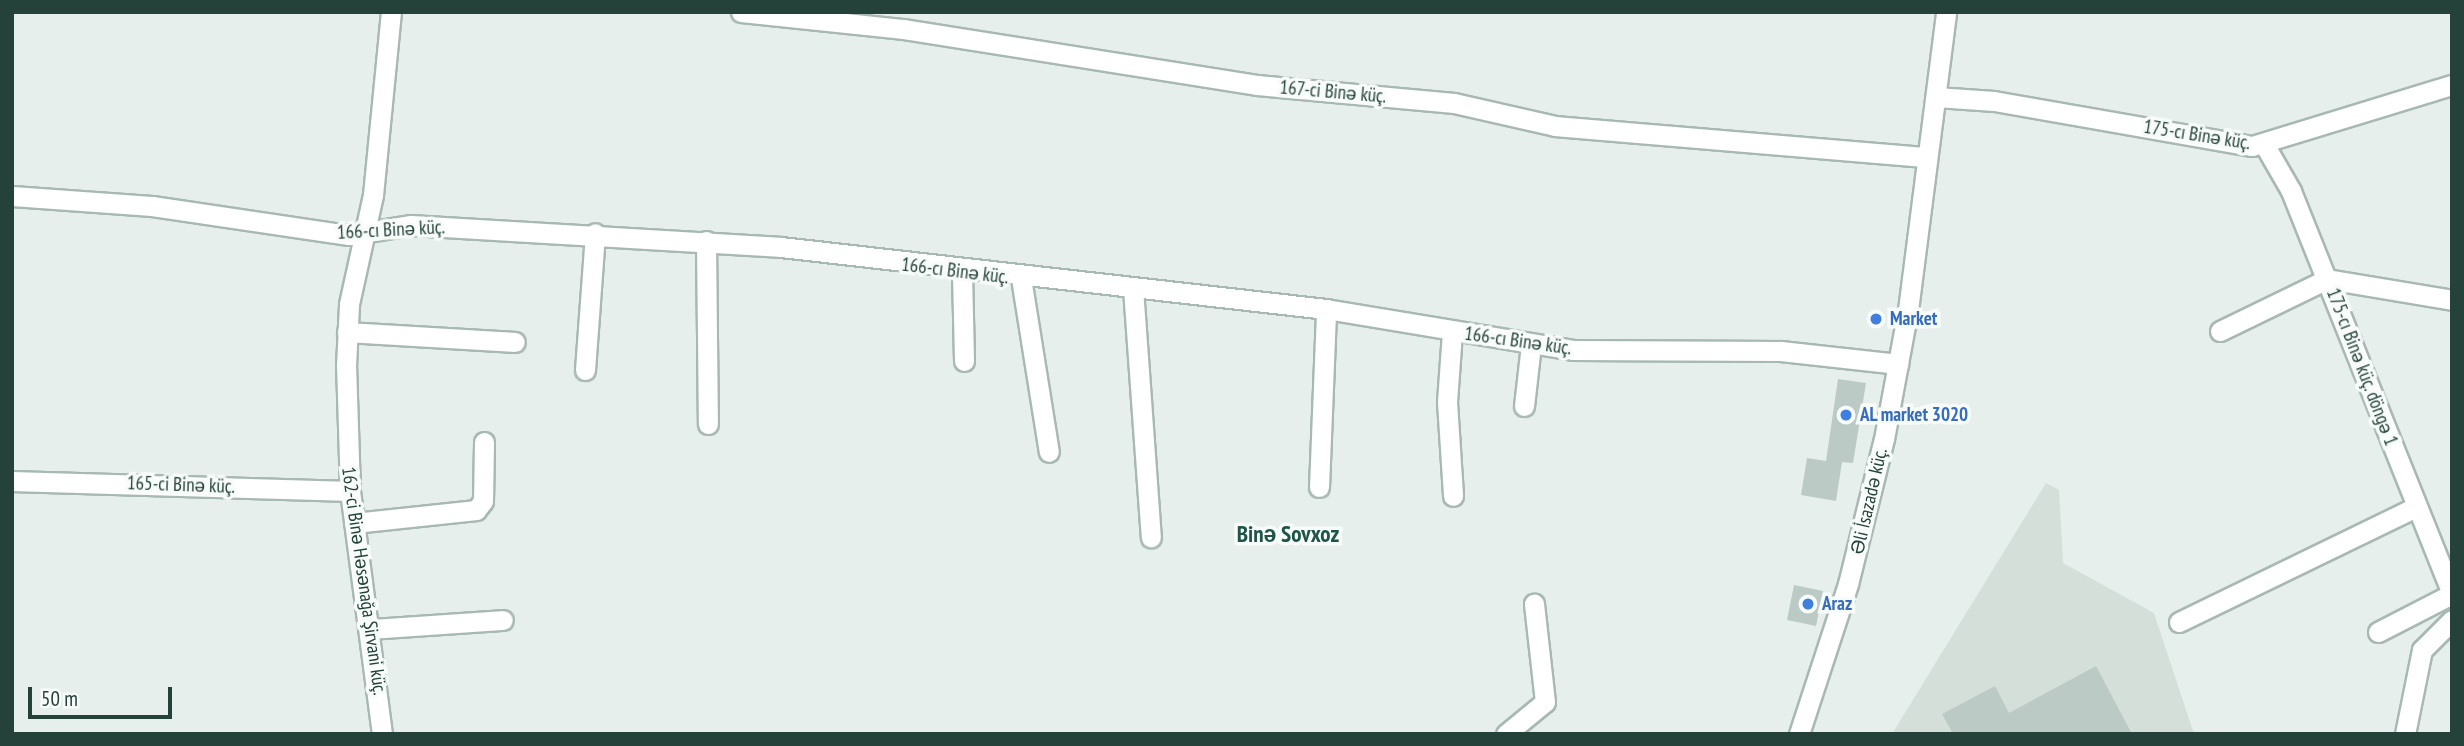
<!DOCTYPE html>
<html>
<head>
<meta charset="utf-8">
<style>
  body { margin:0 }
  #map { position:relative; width:2464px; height:746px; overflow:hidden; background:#e6efeb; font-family:"PT Sans Narrow",sans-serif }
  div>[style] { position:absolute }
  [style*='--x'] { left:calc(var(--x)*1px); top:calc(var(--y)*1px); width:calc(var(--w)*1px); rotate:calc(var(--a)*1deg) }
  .built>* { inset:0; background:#d4dfda }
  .building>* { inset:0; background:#bbcac4 }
  .roads { filter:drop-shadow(2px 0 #a8b8b2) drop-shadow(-2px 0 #a8b8b2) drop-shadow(0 2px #a8b8b2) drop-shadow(0 -2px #a8b8b2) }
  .minor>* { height:19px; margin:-9.5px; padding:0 9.5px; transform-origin:9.5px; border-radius:9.5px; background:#fff }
  .dots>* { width:19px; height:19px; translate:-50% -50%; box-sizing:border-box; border:4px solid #f7fbf9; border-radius:50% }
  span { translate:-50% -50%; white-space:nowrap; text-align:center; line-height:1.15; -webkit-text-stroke:7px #f7fbf9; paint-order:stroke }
  .street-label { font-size:19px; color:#24423a }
  .shop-label { font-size:19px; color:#366cbe; font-weight:700 }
  .left { translate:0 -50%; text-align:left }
  .quarter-label { font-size:23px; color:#1f5548; font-weight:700 }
  .frame { position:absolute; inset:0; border:14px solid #24423a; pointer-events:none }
  .scale { position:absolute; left:28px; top:687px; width:144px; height:32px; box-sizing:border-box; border:4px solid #24423a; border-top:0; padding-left:9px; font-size:21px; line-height:24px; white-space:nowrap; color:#24423a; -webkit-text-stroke:5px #f7fbf9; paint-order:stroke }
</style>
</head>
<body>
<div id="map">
  <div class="built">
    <i style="clip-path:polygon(2046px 483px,2059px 490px,2063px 563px,2154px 613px,2194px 734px,1892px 734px)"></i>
  </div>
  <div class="building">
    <i style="clip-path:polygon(1838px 379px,1866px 383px,1853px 463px,1842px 462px,1836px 501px,1801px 495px,1807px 458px,1826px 461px)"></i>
    <i style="clip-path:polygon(1794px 585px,1823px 591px,1816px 626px,1787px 620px)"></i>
    <i style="clip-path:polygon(2096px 666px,2132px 734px,1953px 734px,1942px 714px,1995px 686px,2009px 713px)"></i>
  </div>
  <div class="roads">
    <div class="minor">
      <i style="--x:741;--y:12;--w:164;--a:6"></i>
      <i style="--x:904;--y:29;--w:357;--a:9"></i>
      <i style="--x:1257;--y:85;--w:198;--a:5.2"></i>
      <i style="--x:1454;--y:103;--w:104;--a:12.8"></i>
      <i style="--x:1555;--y:126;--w:373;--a:4.8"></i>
      <i style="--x:1936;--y:97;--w:58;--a:3.9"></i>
      <i style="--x:1994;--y:101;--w:262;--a:9.9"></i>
      <i style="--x:2252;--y:146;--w:209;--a:-17"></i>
      <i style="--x:2264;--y:144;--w:54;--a:60.1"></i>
      <i style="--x:2291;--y:191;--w:433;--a:68.2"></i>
      <i style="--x:12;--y:196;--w:140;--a:4.1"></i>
      <i style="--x:152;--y:206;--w:199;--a:8.4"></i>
      <i style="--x:349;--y:235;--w:63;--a:-9.2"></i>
      <i style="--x:411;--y:225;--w:371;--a:3.4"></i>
      <i style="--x:781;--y:247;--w:549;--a:6.49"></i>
      <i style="--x:1326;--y:309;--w:250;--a:9.4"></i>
      <i style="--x:1573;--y:350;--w:208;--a:0.3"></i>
      <i style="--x:1781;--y:351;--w:118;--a:6.3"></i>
      <i style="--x:706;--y:241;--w:183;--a:89.4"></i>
      <i style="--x:962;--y:272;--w:89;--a:88.7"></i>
      <i style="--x:1021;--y:278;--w:176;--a:80.9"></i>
      <i style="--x:1133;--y:288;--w:250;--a:85.9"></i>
      <i style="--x:2220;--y:331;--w:119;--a:-25.9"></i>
      <i style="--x:2327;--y:279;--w:127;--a:9.5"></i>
      <i style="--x:347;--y:332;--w:168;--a:3.4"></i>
      <i style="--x:1452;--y:332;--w:70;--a:94.1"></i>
      <i style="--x:1447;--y:402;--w:94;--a:86.3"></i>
      <i style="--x:585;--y:370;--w:137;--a:-85.8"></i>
      <i style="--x:1524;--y:406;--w:61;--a:-83.5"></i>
      <i style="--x:12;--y:481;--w:338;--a:1.7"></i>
      <i style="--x:1319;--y:487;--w:178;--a:-87.7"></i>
      <i style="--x:354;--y:523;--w:123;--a:-6.1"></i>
      <i style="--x:476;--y:510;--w:11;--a:-52"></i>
      <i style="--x:483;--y:501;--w:59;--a:-89"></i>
      <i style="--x:2179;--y:622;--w:263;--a:-25.9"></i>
      <i style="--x:371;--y:629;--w:132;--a:-3.9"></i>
      <i style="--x:2378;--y:632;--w:83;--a:-27.2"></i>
      <i style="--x:382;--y:734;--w:245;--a:-97.5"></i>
      <i style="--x:350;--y:491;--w:125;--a:-91.8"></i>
      <i style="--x:346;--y:366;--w:62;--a:-87.2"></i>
      <i style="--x:349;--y:304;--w:112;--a:-77.6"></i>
      <i style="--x:373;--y:195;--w:184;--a:-84.4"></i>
      <i style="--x:1506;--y:734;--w:50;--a:-39.4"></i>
      <i style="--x:1545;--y:702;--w:99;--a:-96.4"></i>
      <i style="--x:1799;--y:734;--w:158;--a:-71.9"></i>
      <i style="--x:1848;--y:584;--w:149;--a:-76.1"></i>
      <i style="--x:1884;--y:439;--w:131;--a:-79.5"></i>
      <i style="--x:1908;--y:310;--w:300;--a:-82.7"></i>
      <i style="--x:2405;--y:734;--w:86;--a:-78.6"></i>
      <i style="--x:2422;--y:650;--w:42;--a:-45"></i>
    </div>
  </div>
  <div class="dots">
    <i style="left:1876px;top:319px;background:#3f7fe0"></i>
    <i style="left:1846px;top:415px;background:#3f7fe0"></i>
    <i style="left:1808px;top:604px;background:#3f7fe0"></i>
  </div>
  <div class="street-label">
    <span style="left:1333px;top:92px;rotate:5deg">167-ci Binə küç.</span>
    <span style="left:2197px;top:135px;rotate:9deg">175-cı Binə küç.</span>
    <span style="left:391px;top:230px;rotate:-3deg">166-cı Binə küç.</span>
    <span style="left:955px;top:271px;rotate:7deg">166-cı Binə küç.</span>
    <span style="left:1518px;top:341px;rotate:8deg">166-cı Binə küç.</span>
    <span style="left:2362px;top:367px;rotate:69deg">175-cı Binə küç. döngə 1</span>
    <span style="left:181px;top:485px;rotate:2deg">165-ci Binə küç.</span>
    <span style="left:1869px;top:501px;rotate:-77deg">Əli İsazadə küç.</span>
    <span style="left:364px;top:581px;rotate:82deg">162-ci Binə Həsənağa Şirvani küç.</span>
  </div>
  <div class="shop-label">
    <span class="left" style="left:1890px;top:319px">Market</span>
    <span class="left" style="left:1860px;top:415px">AL market 3020</span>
    <span class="left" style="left:1822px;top:604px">Araz</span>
  </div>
  <div class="quarter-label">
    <span style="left:1288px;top:534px">Binə Sovxoz</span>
  </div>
  <div class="frame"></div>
  <div class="scale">50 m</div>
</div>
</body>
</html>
